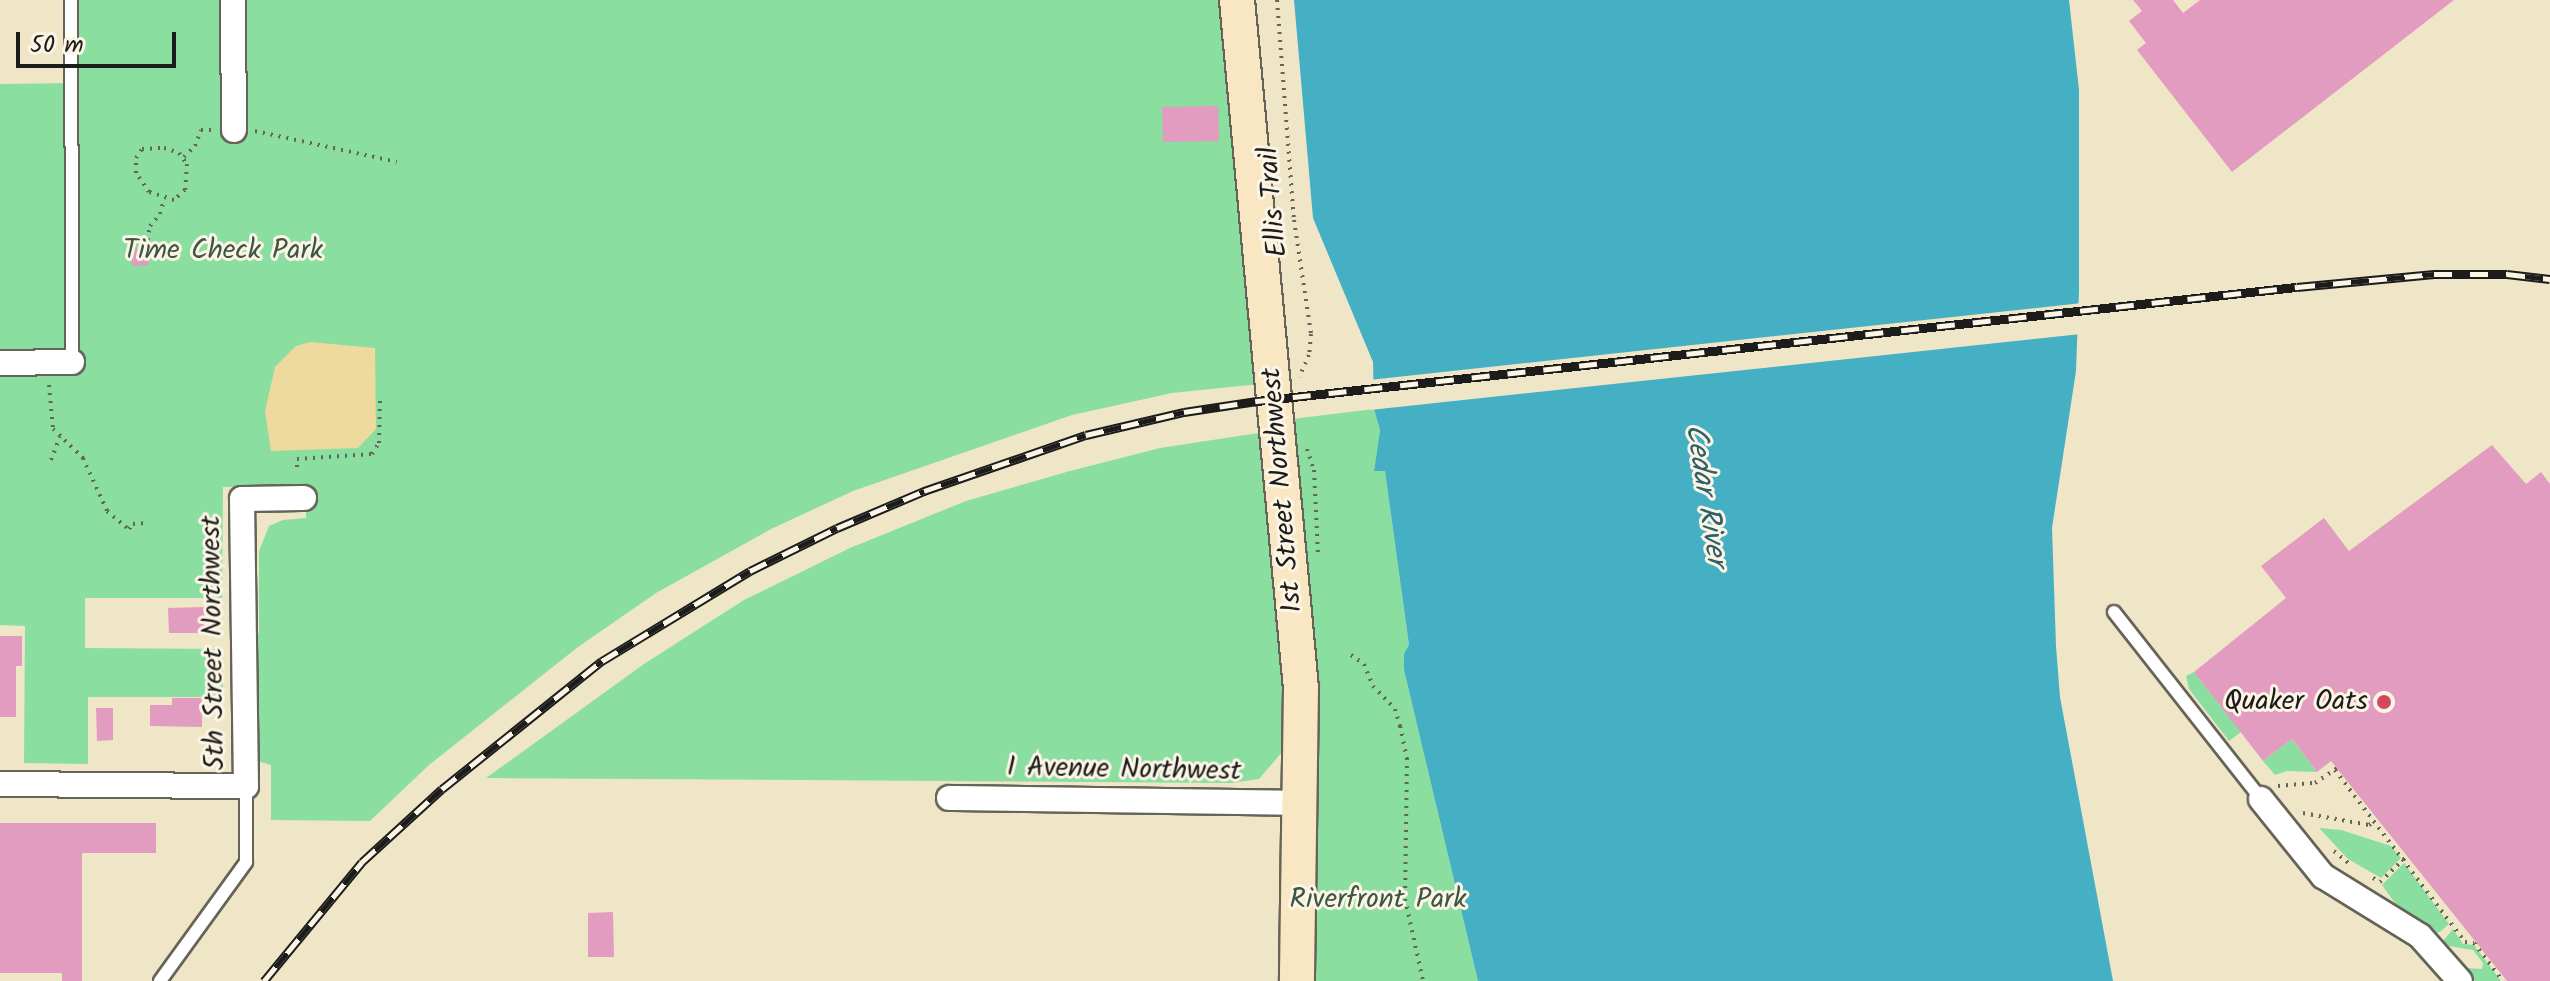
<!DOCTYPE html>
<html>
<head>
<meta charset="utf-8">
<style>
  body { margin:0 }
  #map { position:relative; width:2550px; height:981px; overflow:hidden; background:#efe6c8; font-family:Kalam,sans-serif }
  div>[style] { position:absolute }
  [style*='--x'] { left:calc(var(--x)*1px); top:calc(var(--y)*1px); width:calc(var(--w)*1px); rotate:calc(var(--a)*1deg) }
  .green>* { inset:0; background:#8adea0 }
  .sand>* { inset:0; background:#eeda9e }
  .water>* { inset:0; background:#45afc4 }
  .pier>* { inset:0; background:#efe6c8 }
  .building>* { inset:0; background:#e29cc0 }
  .path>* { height:4px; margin-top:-2px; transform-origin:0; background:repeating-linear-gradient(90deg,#666358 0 2px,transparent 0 8px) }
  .roads { filter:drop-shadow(2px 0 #666358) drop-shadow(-2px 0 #666358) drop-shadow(0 2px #666358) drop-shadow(0 -2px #666358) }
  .lane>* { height:12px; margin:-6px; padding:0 6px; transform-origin:6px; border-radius:6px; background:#fff }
  .street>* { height:24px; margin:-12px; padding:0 12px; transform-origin:12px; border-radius:12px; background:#fff }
  .secondary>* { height:34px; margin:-17px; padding:0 17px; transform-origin:17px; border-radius:17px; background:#f9e7c3 }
  .rail>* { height:9px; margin-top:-4.5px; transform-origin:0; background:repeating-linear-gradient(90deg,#fcf5e5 0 18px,#1c1c1c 0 36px); box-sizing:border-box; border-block:2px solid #1c1c1c }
  .dots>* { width:22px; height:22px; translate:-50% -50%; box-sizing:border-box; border:4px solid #fcf5e5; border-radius:50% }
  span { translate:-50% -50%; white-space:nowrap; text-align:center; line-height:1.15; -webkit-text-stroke:6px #fcf5e5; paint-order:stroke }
  .street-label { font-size:28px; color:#1c1c1c }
  .park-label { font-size:28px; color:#3d5644 }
  .poi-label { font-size:28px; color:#1c1c1c }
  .right { translate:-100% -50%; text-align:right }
  .water-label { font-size:30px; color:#2e5e68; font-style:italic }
  .scale { position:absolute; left:16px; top:32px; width:160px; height:36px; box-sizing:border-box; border:4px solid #1c1c1c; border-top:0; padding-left:10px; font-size:24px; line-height:28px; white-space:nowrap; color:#1c1c1c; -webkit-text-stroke:6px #fcf5e5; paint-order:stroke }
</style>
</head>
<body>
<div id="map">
  <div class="green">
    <i style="clip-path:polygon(76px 0,1224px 0,1260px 384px,1172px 393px,1072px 415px,853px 491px,771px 529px,656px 593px,578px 647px,429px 765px,370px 821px,271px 820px,271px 765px,257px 761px,251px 634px,259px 633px,259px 551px,269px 526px,283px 520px,306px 518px,306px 487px,223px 487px,222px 598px,85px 598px,85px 648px,222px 649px,223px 697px,88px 697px,88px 764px,24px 763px,25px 626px,0 625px,0 84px,76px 83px)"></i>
    <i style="clip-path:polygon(1374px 409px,1380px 430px,1374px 471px,1385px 470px,1409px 645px,1404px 670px,1478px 981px,1298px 981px,1292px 419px)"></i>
    <i style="clip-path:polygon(1265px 432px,1282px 611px,1285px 731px,1283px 751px,1259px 779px,1231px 783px,486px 778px,644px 664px,744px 600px,850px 548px,966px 501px,1070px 471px,1160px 448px)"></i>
    <i style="clip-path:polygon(2194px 672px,2241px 732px,2229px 741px,2189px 689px,2186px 676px)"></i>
    <i style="clip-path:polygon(2292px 739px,2317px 772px,2287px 771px,2275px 775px,2263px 761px)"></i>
    <i style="clip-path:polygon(2319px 828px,2341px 830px,2391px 846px,2401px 858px,2381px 878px,2348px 859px)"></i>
    <i style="clip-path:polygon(2404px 863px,2449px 924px,2440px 932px,2434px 933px,2395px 903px,2382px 885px)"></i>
    <i style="clip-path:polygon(2453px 929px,2463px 944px,2474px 945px,2501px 981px,2475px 981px,2468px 974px,2467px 968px,2482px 969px,2483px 963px,2473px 950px,2449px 946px,2443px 941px)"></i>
  </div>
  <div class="sand">
    <i style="clip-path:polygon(310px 342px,375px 348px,376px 429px,358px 448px,271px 451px,265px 411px,275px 367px,296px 346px)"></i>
  </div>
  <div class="water">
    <i style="clip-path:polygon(1294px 0,2069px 0,2079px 90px,2079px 291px,2076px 371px,2052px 528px,2056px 646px,2060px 697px,2113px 981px,1478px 981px,1404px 670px,1404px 654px,1409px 645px,1385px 471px,1374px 471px,1380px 430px,1374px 409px,1373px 362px,1313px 218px)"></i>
  </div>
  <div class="pier">
    <i style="clip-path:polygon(2082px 303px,2081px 334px,1370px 410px,1369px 380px)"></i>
  </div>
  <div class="building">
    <i style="clip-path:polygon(2133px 0,2173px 0,2183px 13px,2200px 0,2454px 0,2232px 172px,2137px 50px,2146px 43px,2129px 21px,2142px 11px)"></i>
    <i style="clip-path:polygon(1218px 106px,1219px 141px,1163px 142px,1162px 107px)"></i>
    <i style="clip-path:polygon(148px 247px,149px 265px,132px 266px,131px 249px)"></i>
    <i style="clip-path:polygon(2492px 445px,2526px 484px,2541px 472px,2550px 484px,2550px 981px,2507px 981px,2331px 761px,2317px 772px,2292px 739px,2263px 761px,2194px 672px,2286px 598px,2261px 566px,2324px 518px,2349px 551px)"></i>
    <i style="clip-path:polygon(204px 607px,204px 633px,169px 633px,168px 608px)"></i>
    <i style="clip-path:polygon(0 636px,22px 636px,22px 666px,16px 666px,16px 717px,0 717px)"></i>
    <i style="clip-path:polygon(172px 698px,202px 698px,202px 727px,150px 726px,150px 705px,172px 705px)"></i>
    <i style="clip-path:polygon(96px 708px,113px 708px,113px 740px,97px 741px)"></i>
    <i style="clip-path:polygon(0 823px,156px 823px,156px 853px,82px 853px,82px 981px,62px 981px,62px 973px,0 973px)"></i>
    <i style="clip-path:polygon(613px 912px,614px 957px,588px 957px,588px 913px)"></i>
  </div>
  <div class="path">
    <i style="--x:1277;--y:0;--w:221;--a:85.6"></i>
    <i style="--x:1294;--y:220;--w:115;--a:81.5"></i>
    <i style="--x:1311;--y:334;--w:21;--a:95"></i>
    <i style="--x:1309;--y:355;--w:24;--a:114"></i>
    <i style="--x:255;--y:131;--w:145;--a:12.3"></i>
    <i style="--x:164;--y:148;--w:16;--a:18"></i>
    <i style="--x:179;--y:153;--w:14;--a:54"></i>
    <i style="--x:187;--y:164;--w:26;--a:94"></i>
    <i style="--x:185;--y:190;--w:15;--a:138"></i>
    <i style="--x:174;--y:200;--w:26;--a:-162"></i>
    <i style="--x:149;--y:192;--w:23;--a:-124"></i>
    <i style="--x:136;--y:173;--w:15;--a:-90"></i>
    <i style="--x:136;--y:158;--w:11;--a:-56"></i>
    <i style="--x:142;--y:149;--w:22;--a:-3"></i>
    <i style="--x:184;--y:157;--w:16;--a:-45"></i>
    <i style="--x:195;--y:146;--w:17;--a:-69"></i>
    <i style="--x:201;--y:130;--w:13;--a:0"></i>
    <i style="--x:146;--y:248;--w:22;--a:-80"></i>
    <i style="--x:150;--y:226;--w:16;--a:-50"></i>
    <i style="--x:160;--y:214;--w:16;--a:-75"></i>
    <i style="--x:49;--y:385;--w:44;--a:84.8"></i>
    <i style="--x:53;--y:429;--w:42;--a:44"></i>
    <i style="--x:83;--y:458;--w:58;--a:65.6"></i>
    <i style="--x:107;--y:511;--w:31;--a:40"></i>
    <i style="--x:1307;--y:449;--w:22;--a:72"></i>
    <i style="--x:1314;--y:470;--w:84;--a:87.3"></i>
    <i style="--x:51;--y:460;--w:25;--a:-69"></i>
    <i style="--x:297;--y:467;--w:8;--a:-90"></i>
    <i style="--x:297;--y:459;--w:75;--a:-3.8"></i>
    <i style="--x:372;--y:454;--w:13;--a:-58"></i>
    <i style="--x:379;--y:443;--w:45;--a:-88.7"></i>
    <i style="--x:129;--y:529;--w:6;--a:-51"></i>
    <i style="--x:133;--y:524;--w:14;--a:-4"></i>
    <i style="--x:1351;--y:655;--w:16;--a:35"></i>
    <i style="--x:1364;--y:664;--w:24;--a:68"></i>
    <i style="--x:1373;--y:686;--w:32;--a:46"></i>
    <i style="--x:1395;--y:709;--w:18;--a:74"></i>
    <i style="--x:1400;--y:726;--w:33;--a:78"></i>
    <i style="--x:1407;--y:758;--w:141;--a:90.8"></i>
    <i style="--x:1405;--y:899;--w:84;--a:77.6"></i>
    <i style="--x:2335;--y:770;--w:216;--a:52.9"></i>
    <i style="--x:2465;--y:942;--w:9;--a:6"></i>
    <i style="--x:2474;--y:943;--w:48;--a:52.7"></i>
    <i style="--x:2278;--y:786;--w:37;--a:-5"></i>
    <i style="--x:2315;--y:783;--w:27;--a:-34"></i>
    <i style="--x:2303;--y:813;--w:67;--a:10.3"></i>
    <i style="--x:2369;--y:825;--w:7;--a:-34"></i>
    <i style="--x:2334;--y:851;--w:23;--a:40"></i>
    <i style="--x:2373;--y:878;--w:8;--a:30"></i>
    <i style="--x:2380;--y:882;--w:35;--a:-44"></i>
  </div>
  <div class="roads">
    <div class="lane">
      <i style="--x:71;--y:0;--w:362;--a:89.8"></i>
      <i style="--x:2114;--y:612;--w:238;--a:51.8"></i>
      <i style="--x:160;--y:981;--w:147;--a:-54.1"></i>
      <i style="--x:246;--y:862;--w:76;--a:-90"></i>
    </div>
    <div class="street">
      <i style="--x:233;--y:0;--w:130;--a:89.6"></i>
      <i style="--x:0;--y:363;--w:72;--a:-0.8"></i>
      <i style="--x:0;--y:784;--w:246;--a:0.5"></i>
      <i style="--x:246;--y:786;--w:287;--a:-90.8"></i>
      <i style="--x:242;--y:499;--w:62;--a:-0.9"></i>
      <i style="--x:949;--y:798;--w:348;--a:0.8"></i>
      <i style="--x:2261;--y:799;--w:99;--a:51.2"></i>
      <i style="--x:2323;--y:876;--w:114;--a:31.7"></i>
      <i style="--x:2420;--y:936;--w:60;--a:48.4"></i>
    </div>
    <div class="secondary">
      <i style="--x:1237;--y:0;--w:691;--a:84.69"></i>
      <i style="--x:1301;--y:688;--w:293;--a:90.8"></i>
    </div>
  </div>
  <div class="rail">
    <i style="--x:264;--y:981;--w:154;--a:-50.5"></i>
    <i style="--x:362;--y:862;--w:108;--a:-42.4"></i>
    <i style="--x:442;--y:789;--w:205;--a:-38.7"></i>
    <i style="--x:602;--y:661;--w:173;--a:-31.3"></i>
    <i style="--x:750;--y:571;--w:97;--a:-26.3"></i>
    <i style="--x:837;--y:528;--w:95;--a:-23"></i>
    <i style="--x:924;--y:491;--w:171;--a:-19.1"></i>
    <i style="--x:1086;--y:435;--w:101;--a:-13.2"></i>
    <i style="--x:1184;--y:412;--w:74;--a:-8.6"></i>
    <i style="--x:1257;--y:401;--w:1046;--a:-6.26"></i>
    <i style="--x:2297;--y:287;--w:138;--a:-5.4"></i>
    <i style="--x:2434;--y:274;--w:73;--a:0"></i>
    <i style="--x:2507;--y:274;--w:43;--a:6.6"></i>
  </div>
  <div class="dots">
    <i style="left:2384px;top:702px;background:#d1495b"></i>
  </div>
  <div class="street-label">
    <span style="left:1274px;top:202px;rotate:-95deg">Ellis Trail</span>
    <span style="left:1283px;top:490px;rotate:-95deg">1st Street Northwest</span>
    <span style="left:214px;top:643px;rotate:-91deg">5th Street Northwest</span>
    <span style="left:1124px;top:770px;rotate:1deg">I Avenue Northwest</span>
  </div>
  <div class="park-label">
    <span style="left:223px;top:251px">Time Check Park</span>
    <span style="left:1378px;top:900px">Riverfront Park</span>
  </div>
  <div class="poi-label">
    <span class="right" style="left:2368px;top:702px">Quaker Oats</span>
  </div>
  <div class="water-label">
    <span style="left:1705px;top:495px;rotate:81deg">Cedar River</span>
  </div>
  <div class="scale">50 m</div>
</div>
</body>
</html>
